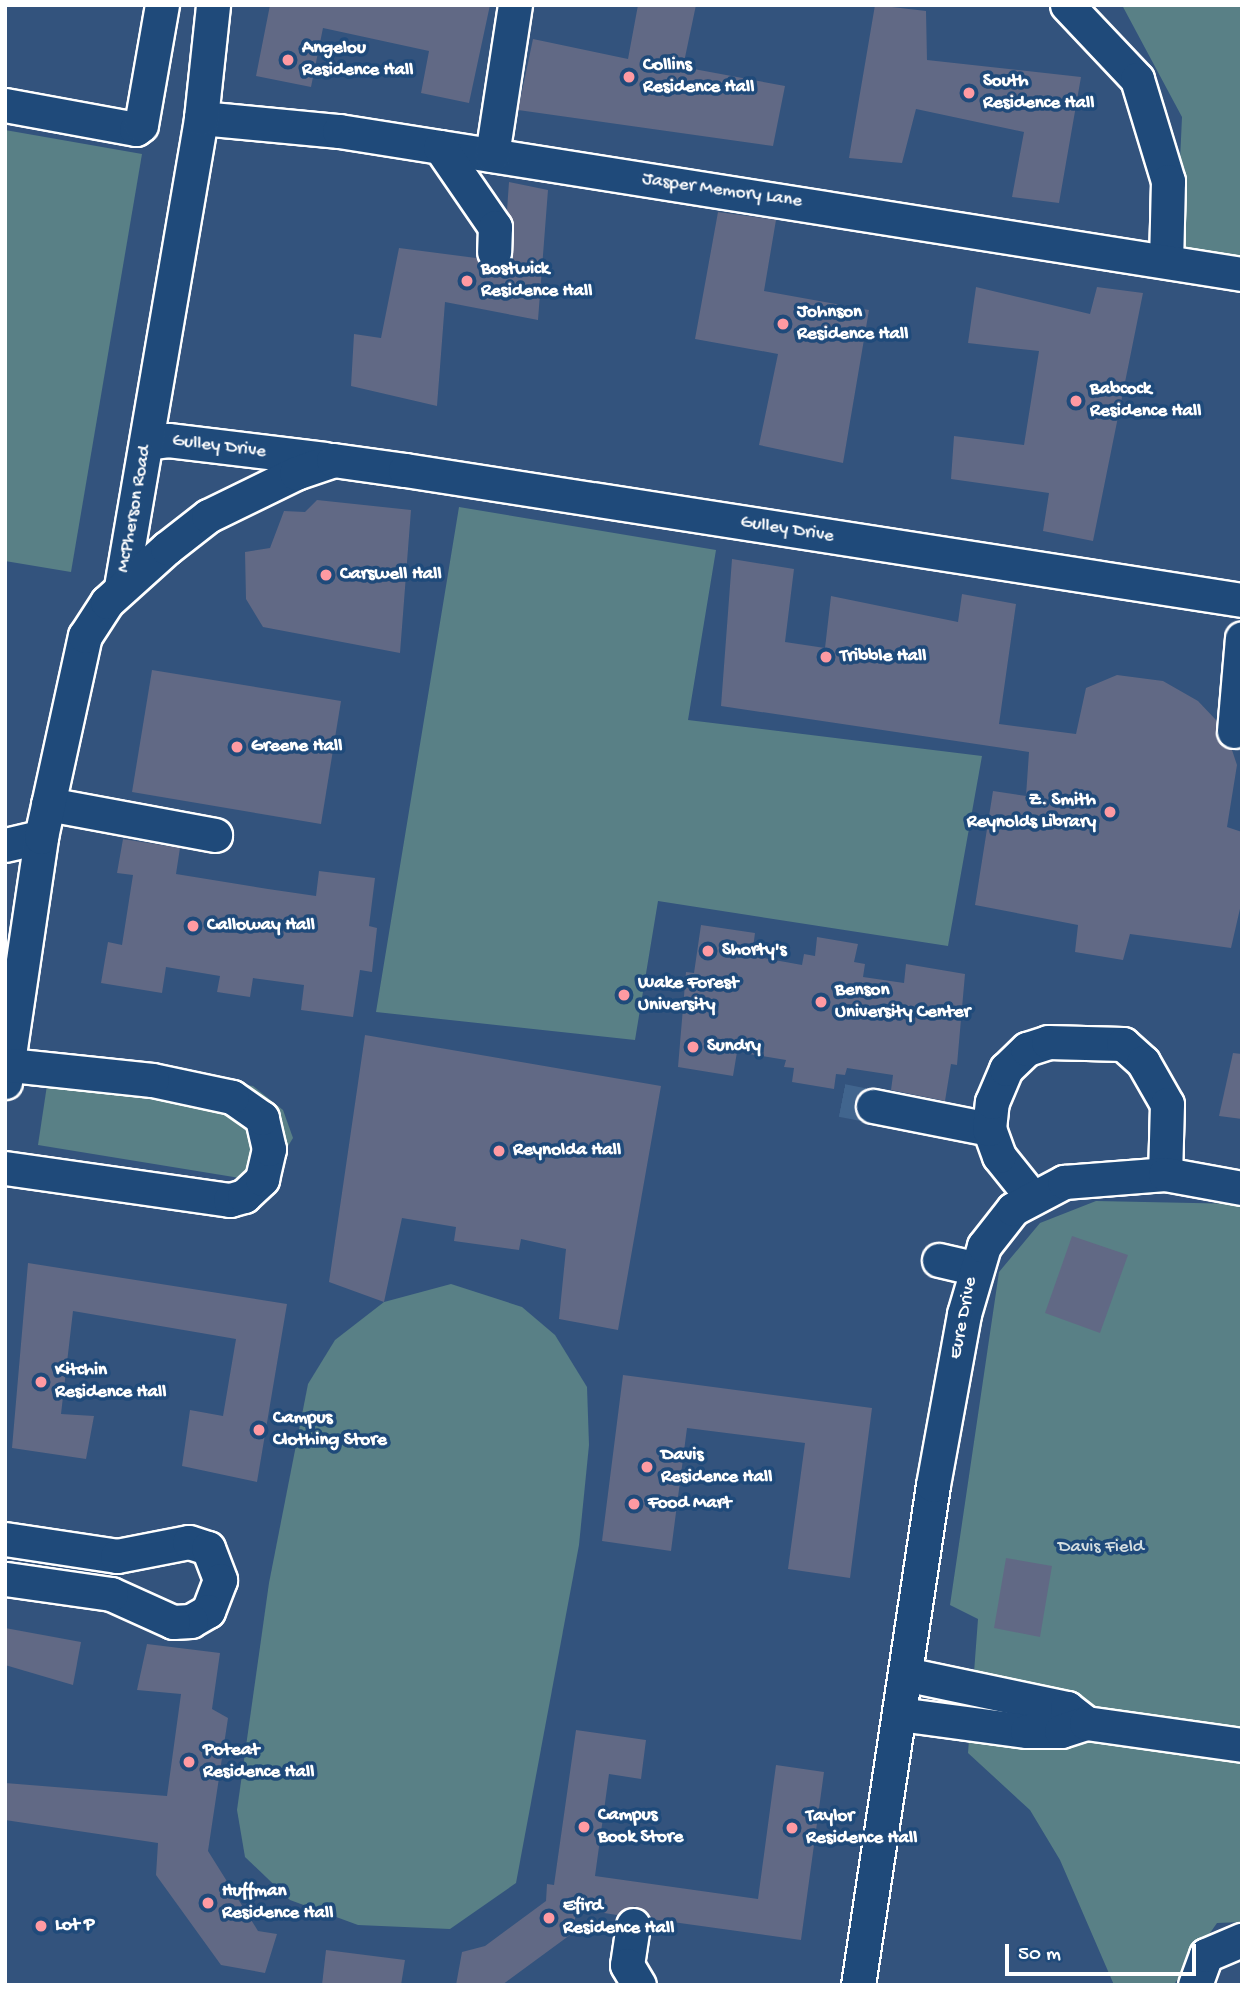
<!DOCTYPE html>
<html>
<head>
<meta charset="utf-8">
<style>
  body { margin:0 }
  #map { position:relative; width:1247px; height:1990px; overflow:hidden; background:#1f4a7a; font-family:"Gochi Hand",sans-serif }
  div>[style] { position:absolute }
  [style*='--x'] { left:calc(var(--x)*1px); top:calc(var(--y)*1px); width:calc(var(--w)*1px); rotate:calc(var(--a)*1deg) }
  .built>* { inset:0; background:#33537d }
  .green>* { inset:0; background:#598086 }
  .building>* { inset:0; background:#616985 }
  .minor-tunnel>* { height:33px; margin-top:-16.5px; transform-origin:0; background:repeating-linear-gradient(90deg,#41658e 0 33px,transparent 0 50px) }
  .roads { filter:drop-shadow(2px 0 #fff) drop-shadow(-2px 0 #fff) drop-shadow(0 2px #fff) drop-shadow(0 -2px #fff) }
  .minor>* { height:33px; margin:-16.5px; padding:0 16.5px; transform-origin:16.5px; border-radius:16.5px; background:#1f4a7a }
  .dots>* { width:19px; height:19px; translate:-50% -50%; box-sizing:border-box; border:4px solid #1f4a7a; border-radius:50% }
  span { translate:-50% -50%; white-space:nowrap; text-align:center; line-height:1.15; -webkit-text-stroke:7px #1f4a7a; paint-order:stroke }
  .poi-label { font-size:19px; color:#fff; font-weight:700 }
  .left { translate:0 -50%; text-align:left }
  .right { translate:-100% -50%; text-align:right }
  .street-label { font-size:19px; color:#fff }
  .park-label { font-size:19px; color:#d6dfe1 }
  .frame { position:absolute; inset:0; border:7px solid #fff; pointer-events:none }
  .scale { position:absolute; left:1005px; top:1944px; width:191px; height:32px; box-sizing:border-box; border:4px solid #fff; border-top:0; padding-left:9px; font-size:21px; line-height:24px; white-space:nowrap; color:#fff; -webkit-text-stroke:5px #1f4a7a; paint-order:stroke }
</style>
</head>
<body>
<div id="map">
  <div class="built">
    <i style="clip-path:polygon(5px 5px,1242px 5px,1242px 1985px,5px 1985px)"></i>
  </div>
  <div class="green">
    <i style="clip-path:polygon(1122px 5px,1242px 5px,1242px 274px,1176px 247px,1182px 117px)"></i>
    <i style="clip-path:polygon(5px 130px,142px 154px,71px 572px,5px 561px)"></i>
    <i style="clip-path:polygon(459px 507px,716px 550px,688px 720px,982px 756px,948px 946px,658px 901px,635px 1040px,376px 1012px)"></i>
    <i style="clip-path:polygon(52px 1052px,253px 1086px,283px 1110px,293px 1138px,277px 1164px,252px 1180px,38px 1145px)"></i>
    <i style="clip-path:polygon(1096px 1201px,1242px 1204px,1242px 1922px,1217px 1923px,1175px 1983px,1167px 1985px,1114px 1985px,1060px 1860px,1030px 1810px,968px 1753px,978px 1619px,950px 1605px,999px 1272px,1040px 1223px)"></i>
    <i style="clip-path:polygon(451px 1284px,522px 1307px,555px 1335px,587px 1387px,589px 1445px,579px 1545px,516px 1883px,450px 1929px,358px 1925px,290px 1900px,245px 1857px,237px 1810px,269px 1583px,308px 1384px,335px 1340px,384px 1302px)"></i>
  </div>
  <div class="building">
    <i style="clip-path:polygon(270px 5px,490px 5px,469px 103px,421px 93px,429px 51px,323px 28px,311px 87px,256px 76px)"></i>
    <i style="clip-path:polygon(638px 5px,696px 5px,683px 67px,785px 86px,773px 146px,518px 110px,533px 39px,628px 59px)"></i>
    <i style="clip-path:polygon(875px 5px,926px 11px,927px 60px,1081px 77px,1059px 203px,1012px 197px,1024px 132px,916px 109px,902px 163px,849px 158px)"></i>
    <i style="clip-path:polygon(509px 182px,548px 190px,538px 320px,445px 302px,437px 406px,351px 386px,354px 334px,381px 338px,399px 248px,476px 258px,493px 271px,510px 263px,514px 228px,507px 210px)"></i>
    <i style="clip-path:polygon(718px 212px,776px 220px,764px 291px,869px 310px,843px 463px,759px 445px,778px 354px,695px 339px)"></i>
    <i style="clip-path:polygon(976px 287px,1090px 314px,1097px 287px,1143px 293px,1093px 541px,1043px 531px,1049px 493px,951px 479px,954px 436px,1024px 445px,1039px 351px,968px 343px)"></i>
    <i style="clip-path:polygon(317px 500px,411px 510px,400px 653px,263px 627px,246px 599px,245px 552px,270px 548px,284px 511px,305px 512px)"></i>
    <i style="clip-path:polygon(732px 559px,794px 569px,785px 642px,825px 648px,831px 596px,958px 622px,962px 594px,1016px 604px,999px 724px,1076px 734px,1086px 688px,1117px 675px,1163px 681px,1198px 701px,1216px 720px,1217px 740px,1232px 750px,1237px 765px,1227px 827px,1242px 832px,1242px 900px,1231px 948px,1130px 934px,1123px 960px,1075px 952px,1078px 925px,975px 905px,993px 791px,1026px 796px,1029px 752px,721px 706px)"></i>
    <i style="clip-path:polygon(152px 670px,341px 701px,321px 824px,132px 792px)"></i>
    <i style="clip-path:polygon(123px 839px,180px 848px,176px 874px,268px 889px,316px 896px,319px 871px,375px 878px,369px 926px,377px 928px,372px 972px,360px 970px,353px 1017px,301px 1010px,304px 985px,253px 978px,250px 997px,217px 992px,220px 976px,166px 967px,162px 993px,101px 983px,108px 942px,122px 945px,133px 875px,117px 873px)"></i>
    <i style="clip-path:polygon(701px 925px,755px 933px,752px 956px,802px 965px,804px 954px,815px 956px,817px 937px,858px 944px,854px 962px,865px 964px,863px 977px,904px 983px,906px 964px,965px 974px,957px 1065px,951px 1064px,945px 1101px,891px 1090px,893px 1075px,847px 1068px,845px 1075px,836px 1074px,834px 1089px,792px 1082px,794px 1068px,784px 1067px,786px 1060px,737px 1052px,733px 1076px,678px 1067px,686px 972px,694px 973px)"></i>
    <i style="clip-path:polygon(365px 1035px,661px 1086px,618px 1330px,559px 1319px,566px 1249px,521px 1239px,519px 1250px,454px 1241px,456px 1227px,402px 1218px,384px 1302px,329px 1282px)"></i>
    <i style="clip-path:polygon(1233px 1053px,1242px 1054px,1242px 1119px,1219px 1116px)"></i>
    <i style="clip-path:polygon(1072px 1236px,1128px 1255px,1100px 1333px,1045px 1313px)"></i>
    <i style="clip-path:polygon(28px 1263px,287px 1304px,257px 1482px,182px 1466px,190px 1410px,223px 1416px,236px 1339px,73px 1311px,61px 1414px,94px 1416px,86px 1459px,12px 1448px)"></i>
    <i style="clip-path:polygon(623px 1375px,872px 1408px,850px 1578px,788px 1569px,805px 1443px,687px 1428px,671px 1551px,602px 1541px)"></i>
    <i style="clip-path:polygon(1006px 1558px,1052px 1566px,1040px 1637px,994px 1628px)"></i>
    <i style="clip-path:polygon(5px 1628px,81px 1642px,73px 1685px,5px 1665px)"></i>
    <i style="clip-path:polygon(147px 1644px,220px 1653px,212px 1709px,228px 1718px,208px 1851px,258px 1931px,277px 1934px,265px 1973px,221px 1965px,156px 1875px,158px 1843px,5px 1820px,5px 1783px,167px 1796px,181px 1694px,137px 1690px)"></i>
    <i style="clip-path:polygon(576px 1730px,646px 1740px,641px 1779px,609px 1774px,595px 1876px,758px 1899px,776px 1765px,824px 1772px,801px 1940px,651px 1919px,635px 1906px,617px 1915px,578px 1909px,570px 1935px,502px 1985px,456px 1985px,462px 1952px,485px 1946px,546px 1901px,547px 1884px,554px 1885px)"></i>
    <i style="clip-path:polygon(326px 1950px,405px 1960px,401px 1985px,322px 1985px)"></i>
  </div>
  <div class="minor-tunnel">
    <i style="--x:842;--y:1100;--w:32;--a:11"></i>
  </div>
  <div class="roads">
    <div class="minor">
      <i style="--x:1067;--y:5;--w:102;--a:46.6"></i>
      <i style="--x:1137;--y:79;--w:107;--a:73.1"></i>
      <i style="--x:1168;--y:181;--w:80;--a:91.4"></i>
      <i style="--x:5;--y:105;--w:133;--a:10.4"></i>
      <i style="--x:136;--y:129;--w:6;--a:-39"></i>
      <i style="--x:141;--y:125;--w:122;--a:-80.1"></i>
      <i style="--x:201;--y:118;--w:139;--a:5.4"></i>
      <i style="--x:339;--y:131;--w:914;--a:9"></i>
      <i style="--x:440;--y:147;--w:97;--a:55.5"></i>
      <i style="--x:495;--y:227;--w:25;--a:92"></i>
      <i style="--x:492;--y:155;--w:152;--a:-81.3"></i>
      <i style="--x:147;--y:443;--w:21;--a:-8"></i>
      <i style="--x:168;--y:440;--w:158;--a:6.9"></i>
      <i style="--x:121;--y:587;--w:476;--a:-80.3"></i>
      <i style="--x:201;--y:118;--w:114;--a:-83.9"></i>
      <i style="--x:1234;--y:731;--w:93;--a:-85.1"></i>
      <i style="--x:48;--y:804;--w:170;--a:10.5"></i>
      <i style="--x:5;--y:845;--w:37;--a:-13"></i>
      <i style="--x:5;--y:1082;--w:248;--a:-81.6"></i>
      <i style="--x:41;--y:837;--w:206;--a:-77.7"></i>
      <i style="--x:85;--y:636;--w:40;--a:-57.1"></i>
      <i style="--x:107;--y:602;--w:81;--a:-42"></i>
      <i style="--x:167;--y:548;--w:52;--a:-38"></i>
      <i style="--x:208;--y:516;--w:98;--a:-26"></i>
      <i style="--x:296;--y:473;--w:39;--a:-19"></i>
      <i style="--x:333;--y:460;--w:73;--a:7.9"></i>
      <i style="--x:405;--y:470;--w:847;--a:8.83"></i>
      <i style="--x:873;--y:1106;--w:118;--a:11.2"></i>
      <i style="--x:5;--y:1168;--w:227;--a:8.1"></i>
      <i style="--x:230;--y:1200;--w:15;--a:-16"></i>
      <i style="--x:244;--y:1196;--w:25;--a:-43"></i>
      <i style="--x:262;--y:1179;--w:31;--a:-77"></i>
      <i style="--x:269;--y:1149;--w:32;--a:-103"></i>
      <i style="--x:262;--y:1118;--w:37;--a:-145"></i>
      <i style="--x:232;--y:1097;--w:82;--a:-168"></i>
      <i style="--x:152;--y:1080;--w:144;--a:-174"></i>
      <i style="--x:1031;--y:1196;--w:51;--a:-128.7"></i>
      <i style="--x:999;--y:1156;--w:29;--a:-110"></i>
      <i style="--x:989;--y:1129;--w:27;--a:-84"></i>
      <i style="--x:992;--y:1102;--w:36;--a:-67"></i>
      <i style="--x:1006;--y:1069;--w:29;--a:-44"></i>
      <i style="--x:1027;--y:1049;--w:22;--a:-18"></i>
      <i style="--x:1048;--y:1042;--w:75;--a:1.5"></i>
      <i style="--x:1123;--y:1044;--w:27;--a:42"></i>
      <i style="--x:1143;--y:1062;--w:48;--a:60.3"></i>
      <i style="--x:1167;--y:1104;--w:70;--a:91.6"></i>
      <i style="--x:939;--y:1260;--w:36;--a:13"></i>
      <i style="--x:5;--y:1539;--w:113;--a:8.6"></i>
      <i style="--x:117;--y:1556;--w:73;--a:-11"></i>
      <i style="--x:189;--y:1542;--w:20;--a:18"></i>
      <i style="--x:208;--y:1548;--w:34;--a:69"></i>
      <i style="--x:220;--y:1580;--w:33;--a:111"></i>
      <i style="--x:208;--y:1611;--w:20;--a:150"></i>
      <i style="--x:191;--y:1621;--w:18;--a:177"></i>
      <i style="--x:173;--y:1622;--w:68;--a:-155.7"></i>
      <i style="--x:111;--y:1594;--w:107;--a:-171.9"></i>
      <i style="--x:905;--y:1674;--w:166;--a:11.9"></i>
      <i style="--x:1067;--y:1708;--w:24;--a:38"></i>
      <i style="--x:899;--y:1714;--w:129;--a:7.6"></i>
      <i style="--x:1027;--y:1731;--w:34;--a:0"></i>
      <i style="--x:1061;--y:1731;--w:26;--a:-18"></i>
      <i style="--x:1086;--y:1723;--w:158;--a:8"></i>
      <i style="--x:633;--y:1925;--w:40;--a:98.5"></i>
      <i style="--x:627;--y:1965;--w:23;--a:59"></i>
      <i style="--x:858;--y:1985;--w:506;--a:-81.47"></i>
      <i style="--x:933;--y:1485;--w:174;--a:-79.7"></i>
      <i style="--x:964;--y:1314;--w:71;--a:-73.6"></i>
      <i style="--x:984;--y:1246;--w:47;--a:-51.9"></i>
      <i style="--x:1013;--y:1209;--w:58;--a:-27.9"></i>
      <i style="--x:1064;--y:1182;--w:101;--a:-4.5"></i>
      <i style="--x:1165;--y:1174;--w:78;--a:10.3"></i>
      <i style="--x:1195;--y:1985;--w:32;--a:-70"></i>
      <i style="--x:1206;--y:1955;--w:39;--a:-23"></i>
    </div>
  </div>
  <div class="dots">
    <i style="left:288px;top:60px;background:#ff9aa2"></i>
    <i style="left:629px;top:77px;background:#ff9aa2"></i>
    <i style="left:969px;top:93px;background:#ff9aa2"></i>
    <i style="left:467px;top:281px;background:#ff9aa2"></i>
    <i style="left:783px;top:324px;background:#ff9aa2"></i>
    <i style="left:1076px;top:401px;background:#ff9aa2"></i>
    <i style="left:326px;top:575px;background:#ff9aa2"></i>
    <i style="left:826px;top:657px;background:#ff9aa2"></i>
    <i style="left:237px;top:747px;background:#ff9aa2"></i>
    <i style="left:1110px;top:812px;background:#ff9aa2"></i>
    <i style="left:193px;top:926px;background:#ff9aa2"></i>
    <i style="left:708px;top:951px;background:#ff9aa2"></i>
    <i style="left:624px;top:995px;background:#ff9aa2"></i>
    <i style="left:821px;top:1002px;background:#ff9aa2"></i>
    <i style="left:693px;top:1047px;background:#ff9aa2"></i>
    <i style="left:499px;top:1151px;background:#ff9aa2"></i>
    <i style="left:41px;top:1382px;background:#ff9aa2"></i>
    <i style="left:259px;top:1430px;background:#ff9aa2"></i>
    <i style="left:647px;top:1467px;background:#ff9aa2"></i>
    <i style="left:634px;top:1504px;background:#ff9aa2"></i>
    <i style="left:189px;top:1762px;background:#ff9aa2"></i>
    <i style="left:584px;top:1827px;background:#ff9aa2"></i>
    <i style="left:792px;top:1828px;background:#ff9aa2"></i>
    <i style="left:208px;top:1903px;background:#ff9aa2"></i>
    <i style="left:549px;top:1918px;background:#ff9aa2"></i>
    <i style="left:41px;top:1926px;background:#ff9aa2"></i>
  </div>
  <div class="poi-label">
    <span class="left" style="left:302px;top:60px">Angelou<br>Residence Hall</span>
    <span class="left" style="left:643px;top:77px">Collins<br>Residence Hall</span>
    <span class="left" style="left:983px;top:93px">South<br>Residence Hall</span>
    <span class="left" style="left:481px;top:281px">Bostwick<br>Residence Hall</span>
    <span class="left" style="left:797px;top:324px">Johnson<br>Residence Hall</span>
    <span class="left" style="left:1090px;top:401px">Babcock<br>Residence Hall</span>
    <span class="left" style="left:340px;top:575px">Carswell Hall</span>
    <span class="left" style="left:840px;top:657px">Tribble Hall</span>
    <span class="left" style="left:251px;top:747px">Greene Hall</span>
    <span class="right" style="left:1096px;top:812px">Z. Smith<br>Reynolds Library</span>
    <span class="left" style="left:207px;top:926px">Calloway Hall</span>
    <span class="left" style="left:722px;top:951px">Shorty's</span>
    <span class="left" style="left:638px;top:995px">Wake Forest<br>University</span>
    <span class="left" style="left:835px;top:1002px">Benson<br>University Center</span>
    <span class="left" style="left:707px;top:1047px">Sundry</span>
    <span class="left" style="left:513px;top:1151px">Reynolda Hall</span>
    <span class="left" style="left:55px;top:1382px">Kitchin<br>Residence Hall</span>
    <span class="left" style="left:273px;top:1430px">Campus<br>Clothing Store</span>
    <span class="left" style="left:661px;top:1467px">Davis<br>Residence Hall</span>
    <span class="left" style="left:648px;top:1504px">Food Mart</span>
    <span class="left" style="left:203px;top:1762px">Poteat<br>Residence Hall</span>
    <span class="left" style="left:598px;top:1827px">Campus<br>Book Store</span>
    <span class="left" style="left:806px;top:1828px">Taylor<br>Residence Hall</span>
    <span class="left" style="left:222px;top:1903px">Huffman<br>Residence Hall</span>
    <span class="left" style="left:563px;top:1918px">Efird<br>Residence Hall</span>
    <span class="left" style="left:55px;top:1926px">Lot P</span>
  </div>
  <div class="street-label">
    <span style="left:722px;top:191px;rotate:8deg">Jasper Memory Lane</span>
    <span style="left:219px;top:447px;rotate:7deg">Gulley Drive</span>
    <span style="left:135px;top:509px;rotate:-80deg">McPherson Road</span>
    <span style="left:787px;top:530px;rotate:9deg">Gulley Drive</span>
    <span style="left:964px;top:1318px;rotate:-79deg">Eure Drive</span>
  </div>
  <div class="park-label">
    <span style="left:1101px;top:1548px">Davis Field</span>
  </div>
  <div class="frame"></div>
  <div class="scale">50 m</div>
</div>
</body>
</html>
